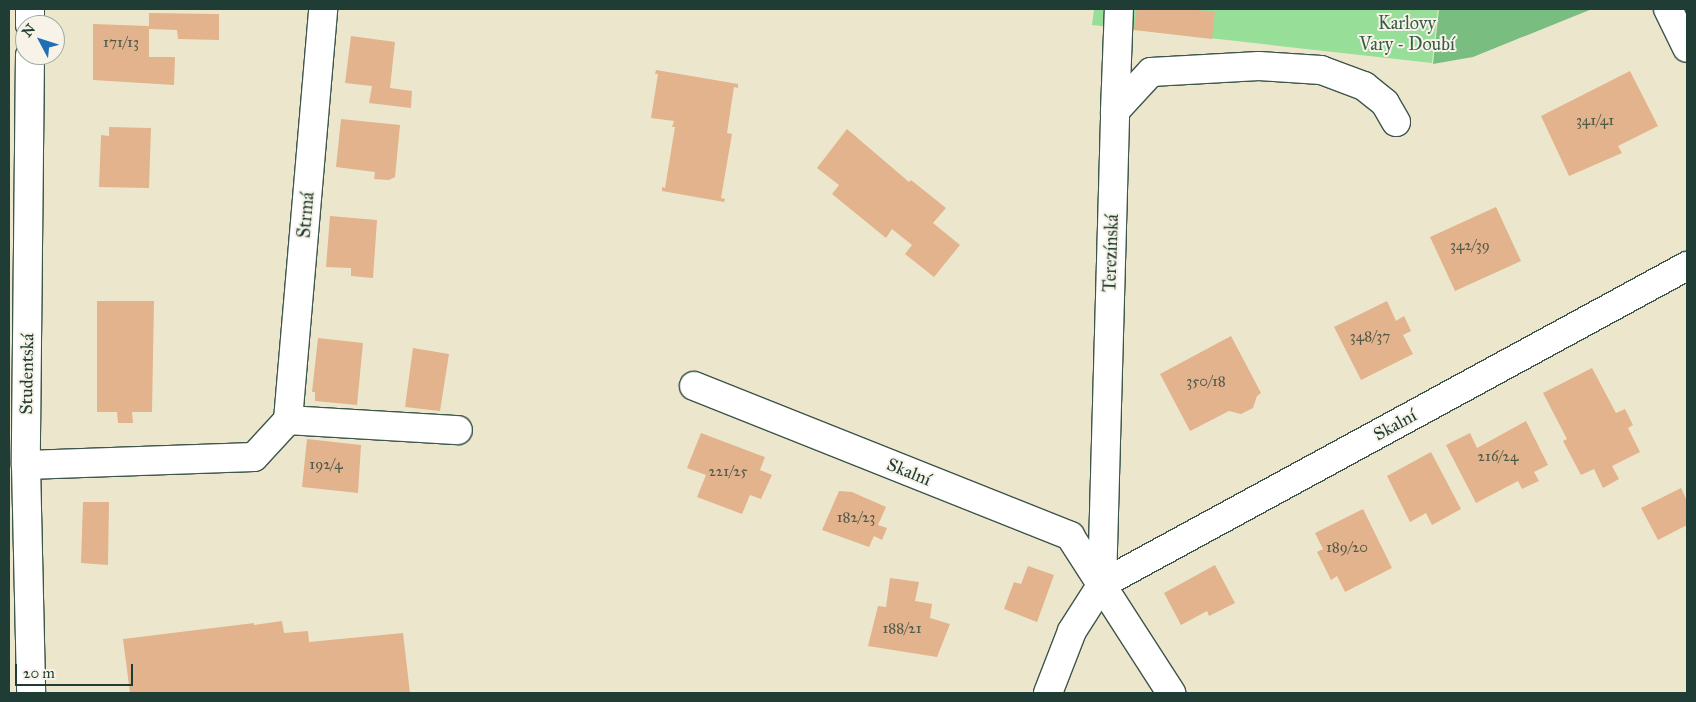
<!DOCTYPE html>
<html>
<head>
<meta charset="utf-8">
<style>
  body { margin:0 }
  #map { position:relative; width:1696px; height:702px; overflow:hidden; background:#ece7cc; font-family:"IM FELL Great Primer",serif }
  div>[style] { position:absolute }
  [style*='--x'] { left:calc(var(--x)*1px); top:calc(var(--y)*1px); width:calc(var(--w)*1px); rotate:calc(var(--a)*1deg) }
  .green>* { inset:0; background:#97de98 }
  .forest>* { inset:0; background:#79bd80 }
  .building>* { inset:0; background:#e2b38d }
  .roads { filter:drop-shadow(1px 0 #3e564b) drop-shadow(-1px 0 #3e564b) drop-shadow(0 1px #3e564b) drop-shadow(0 -1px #3e564b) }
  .minor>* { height:28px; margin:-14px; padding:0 14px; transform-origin:14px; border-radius:14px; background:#fff }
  span { translate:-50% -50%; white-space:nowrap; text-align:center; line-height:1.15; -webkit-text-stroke:4px #f7f3e8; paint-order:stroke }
  .number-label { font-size:15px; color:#505a4a }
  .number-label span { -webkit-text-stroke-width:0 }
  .park-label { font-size:18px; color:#375d48 }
  .street-label { font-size:18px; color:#1f3d34 }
  .frame { position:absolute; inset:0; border:10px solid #1f3d34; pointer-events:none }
  .north { position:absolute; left:15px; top:15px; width:50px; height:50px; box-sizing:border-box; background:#f7f3e8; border:1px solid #a1aaa0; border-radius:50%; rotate:310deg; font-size:14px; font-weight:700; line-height:20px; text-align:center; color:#1f3d34 }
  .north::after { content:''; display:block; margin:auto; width:18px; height:22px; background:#1f6fb2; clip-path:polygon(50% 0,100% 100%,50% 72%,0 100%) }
  .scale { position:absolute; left:15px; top:664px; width:118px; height:22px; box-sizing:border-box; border:2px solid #1f3d34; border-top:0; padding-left:6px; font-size:15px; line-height:18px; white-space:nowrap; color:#1f3d34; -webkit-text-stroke:4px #f7f3e8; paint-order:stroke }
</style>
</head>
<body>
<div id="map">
  <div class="green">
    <i style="clip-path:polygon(1094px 9px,1438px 9px,1432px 63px,1092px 25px)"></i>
  </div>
  <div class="forest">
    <i style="clip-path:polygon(1439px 9px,1592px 9px,1473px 57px,1433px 64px)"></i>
  </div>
  <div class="building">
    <i style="clip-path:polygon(1137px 9px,1190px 9px,1215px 12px,1212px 39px,1134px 30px)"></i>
    <i style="clip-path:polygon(149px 13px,219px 14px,219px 40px,178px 39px,177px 30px,149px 29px,149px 57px,175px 57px,174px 85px,93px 80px,93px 24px,149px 26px)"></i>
    <i style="clip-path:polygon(351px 36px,395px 42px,390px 88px,412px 91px,411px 108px,369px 103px,372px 86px,345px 83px)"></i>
    <i style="clip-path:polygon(656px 70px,738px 84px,738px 88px,734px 87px,727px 133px,732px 134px,721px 198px,725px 199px,724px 202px,662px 191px,662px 187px,665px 188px,675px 127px,672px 127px,674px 121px,651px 118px,658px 74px,655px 74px)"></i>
    <i style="clip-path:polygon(1630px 71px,1658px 126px,1618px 146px,1622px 153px,1569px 176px,1541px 116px)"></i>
    <i style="clip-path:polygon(341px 119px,400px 125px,395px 177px,389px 180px,374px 179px,375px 172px,336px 167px)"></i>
    <i style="clip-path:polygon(109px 127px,151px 128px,149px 188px,99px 187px,101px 135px,109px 136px)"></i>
    <i style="clip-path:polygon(847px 129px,909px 182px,911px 180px,946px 208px,933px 223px,960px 245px,934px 277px,905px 254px,912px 245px,892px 229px,886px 238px,832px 194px,839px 185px,817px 168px)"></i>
    <i style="clip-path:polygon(1496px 207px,1521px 261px,1455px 291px,1430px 237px)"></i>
    <i style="clip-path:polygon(330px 216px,377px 220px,373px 278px,351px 276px,351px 268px,326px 267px)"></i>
    <i style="clip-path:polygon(97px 301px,154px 301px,152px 412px,132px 412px,133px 423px,118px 423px,117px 412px,97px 412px)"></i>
    <i style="clip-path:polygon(1387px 301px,1396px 321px,1404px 316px,1411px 331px,1403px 335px,1413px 354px,1361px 380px,1334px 327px)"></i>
    <i style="clip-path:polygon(1231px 336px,1261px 393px,1257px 396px,1253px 408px,1241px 414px,1229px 411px,1190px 431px,1160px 374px)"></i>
    <i style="clip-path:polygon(318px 338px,363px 343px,357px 405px,315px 401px,315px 392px,312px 392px)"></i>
    <i style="clip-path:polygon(413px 348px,449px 354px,440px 411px,405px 407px)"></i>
    <i style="clip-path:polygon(1592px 368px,1616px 413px,1625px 409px,1633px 425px,1628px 428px,1640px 452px,1612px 466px,1619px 479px,1603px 488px,1594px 469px,1581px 475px,1563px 441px,1567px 439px,1543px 393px)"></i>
    <i style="clip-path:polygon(1526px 421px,1548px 465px,1534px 472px,1539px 481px,1522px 489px,1518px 481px,1476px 503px,1446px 445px,1470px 433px,1477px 448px)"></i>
    <i style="clip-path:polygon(701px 433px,765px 457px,760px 470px,772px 475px,761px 499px,750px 495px,742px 514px,697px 497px,706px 475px,687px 468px)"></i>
    <i style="clip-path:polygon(307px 439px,361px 445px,358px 493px,302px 487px)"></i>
    <i style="clip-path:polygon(1431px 452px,1461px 509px,1432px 525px,1426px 513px,1410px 522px,1387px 476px)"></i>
    <i style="clip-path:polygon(1681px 488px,1687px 501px,1687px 525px,1658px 540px,1641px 508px)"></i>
    <i style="clip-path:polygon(839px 491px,852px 492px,886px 507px,878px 525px,887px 528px,882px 540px,874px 536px,869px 547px,822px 530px)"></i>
    <i style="clip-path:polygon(83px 502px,109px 502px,108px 565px,81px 563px)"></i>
    <i style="clip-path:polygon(1363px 509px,1392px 568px,1345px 592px,1337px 576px,1331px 580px,1317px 552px,1323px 549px,1315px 533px)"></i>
    <i style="clip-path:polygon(1215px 565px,1235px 603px,1209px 616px,1207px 611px,1181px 625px,1164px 593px)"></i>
    <i style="clip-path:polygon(1028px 566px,1054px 575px,1037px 622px,1004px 609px,1014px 582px,1021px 584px)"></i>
    <i style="clip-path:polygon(890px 578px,919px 582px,915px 601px,932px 604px,930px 618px,950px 624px,937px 657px,868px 646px,878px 606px,886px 607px)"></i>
    <i style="clip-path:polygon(282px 621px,284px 633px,308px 631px,309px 642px,403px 633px,410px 693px,130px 693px,123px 639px,254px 623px,254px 625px)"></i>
  </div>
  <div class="roads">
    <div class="minor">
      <i style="--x:1668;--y:9;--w:43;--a:64"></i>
      <i style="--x:30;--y:25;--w:16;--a:-90"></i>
      <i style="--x:30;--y:55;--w:410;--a:90.6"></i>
      <i style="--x:26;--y:465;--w:228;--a:88.7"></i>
      <i style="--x:1115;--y:111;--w:102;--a:-87.8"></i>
      <i style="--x:694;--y:386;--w:405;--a:21.7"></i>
      <i style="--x:1070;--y:536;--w:187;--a:57.2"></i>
      <i style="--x:288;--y:420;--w:170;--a:3.4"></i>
      <i style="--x:26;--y:465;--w:228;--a:-2"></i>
      <i style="--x:254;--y:457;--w:50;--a:-47.4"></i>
      <i style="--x:288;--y:420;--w:412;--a:-85.1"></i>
      <i style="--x:1102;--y:584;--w:473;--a:-88.4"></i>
      <i style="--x:1115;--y:111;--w:53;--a:-47.3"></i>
      <i style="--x:1151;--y:72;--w:108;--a:-3.2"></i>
      <i style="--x:1259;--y:66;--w:62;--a:3.7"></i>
      <i style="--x:1321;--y:70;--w:46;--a:20.4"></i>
      <i style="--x:1364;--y:86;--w:27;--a:39"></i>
      <i style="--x:1385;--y:103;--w:22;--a:60"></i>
      <i style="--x:1048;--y:693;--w:66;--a:-68.8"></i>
      <i style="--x:1072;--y:631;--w:56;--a:-57.4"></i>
      <i style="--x:1102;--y:584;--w:666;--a:-28.53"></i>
    </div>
  </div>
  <div class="number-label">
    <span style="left:121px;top:43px">171/13</span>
    <span style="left:1595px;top:121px">341/41</span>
    <span style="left:1470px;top:246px">342/39</span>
    <span style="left:1370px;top:337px">348/37</span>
    <span style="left:1206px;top:382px">350/18</span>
    <span style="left:1498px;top:457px">216/24</span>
    <span style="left:326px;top:465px">192/4</span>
    <span style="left:728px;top:472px">221/25</span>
    <span style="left:856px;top:518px">182/23</span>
    <span style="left:1347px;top:548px">189/20</span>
    <span style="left:902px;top:629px">188/21</span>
  </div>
  <div class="park-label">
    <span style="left:1407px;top:34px">Karlovy<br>Vary - Doubí</span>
  </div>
  <div class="street-label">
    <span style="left:306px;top:215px;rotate:-85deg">Strmá</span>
    <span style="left:1111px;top:253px;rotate:-88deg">Terezínská</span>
    <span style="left:27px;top:374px;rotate:-89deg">Studentská</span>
    <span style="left:1395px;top:425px;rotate:-29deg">Skalní</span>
    <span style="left:909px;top:472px;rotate:22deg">Skalní</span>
  </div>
  <div class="frame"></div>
  <div class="north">N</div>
  <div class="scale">20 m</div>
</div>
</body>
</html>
